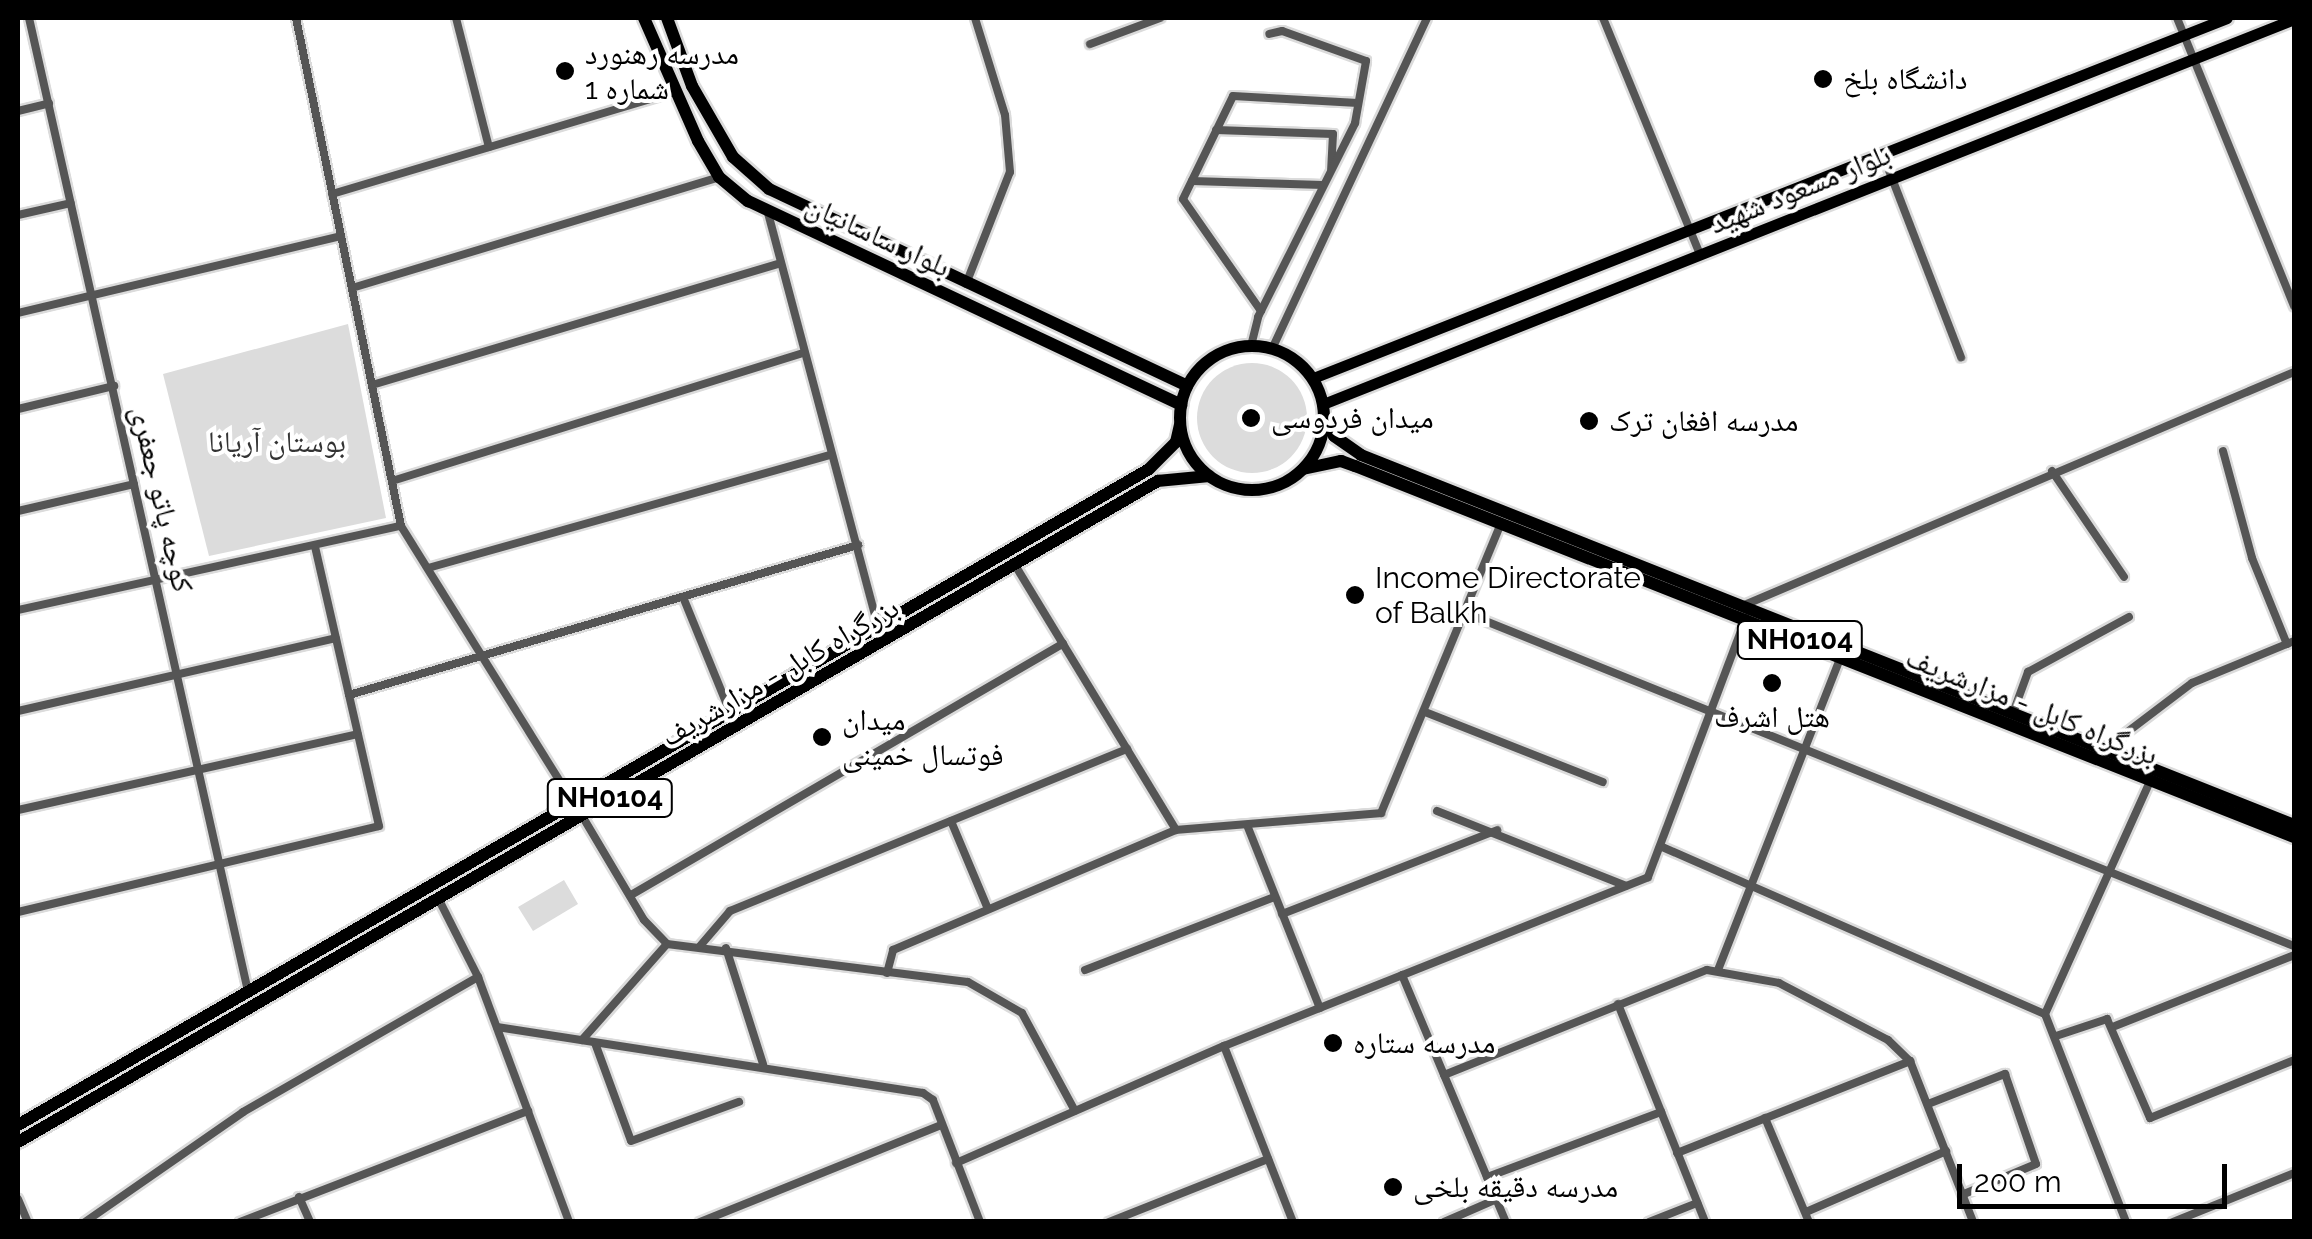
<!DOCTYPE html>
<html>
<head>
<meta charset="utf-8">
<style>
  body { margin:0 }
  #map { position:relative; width:2312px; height:1239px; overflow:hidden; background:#fff; font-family:Raleway,"Noto Naskh Arabic",sans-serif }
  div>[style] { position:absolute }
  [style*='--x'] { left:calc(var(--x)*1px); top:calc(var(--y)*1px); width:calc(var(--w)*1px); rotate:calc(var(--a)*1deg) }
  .green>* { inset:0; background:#dcdcdc }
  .round { border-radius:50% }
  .roads { filter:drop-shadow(2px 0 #dbdbdb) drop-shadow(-2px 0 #dbdbdb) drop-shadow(0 2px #dbdbdb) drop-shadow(0 -2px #dbdbdb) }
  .minor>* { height:8px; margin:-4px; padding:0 4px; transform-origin:4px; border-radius:4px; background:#555 }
  .primary>* { height:11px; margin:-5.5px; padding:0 5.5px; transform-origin:5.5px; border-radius:5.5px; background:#000 }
  .trunk>* { height:12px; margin:-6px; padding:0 6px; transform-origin:6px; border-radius:6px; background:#000 }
  .trunk>.ring { margin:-6px; padding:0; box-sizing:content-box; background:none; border:12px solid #000; border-radius:50% }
  .dots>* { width:28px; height:28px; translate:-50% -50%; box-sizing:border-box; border:5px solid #fff; border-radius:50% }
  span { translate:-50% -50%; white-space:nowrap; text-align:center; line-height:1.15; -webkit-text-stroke:8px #fff; paint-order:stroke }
  .shield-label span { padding:2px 8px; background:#fff; border:2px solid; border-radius:8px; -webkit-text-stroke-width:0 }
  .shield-label { font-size:28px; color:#000; font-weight:700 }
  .poi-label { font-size:30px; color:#000 }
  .left { translate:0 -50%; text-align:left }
  .street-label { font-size:30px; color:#000 }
  .park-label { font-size:30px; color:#333 }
  .frame { position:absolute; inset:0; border:20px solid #000; pointer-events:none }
  .scale { position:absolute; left:1957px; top:1164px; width:270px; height:45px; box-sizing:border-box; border:5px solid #000; border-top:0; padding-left:12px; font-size:30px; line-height:35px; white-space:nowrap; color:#000; -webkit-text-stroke:8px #fff; paint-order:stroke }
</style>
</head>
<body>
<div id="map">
  <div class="green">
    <i style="clip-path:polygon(348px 324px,386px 518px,209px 556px,163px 374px)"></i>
    <i class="round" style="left:1197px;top:363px;width:110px;height:110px"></i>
    <i style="clip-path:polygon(564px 880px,578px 904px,533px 931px,518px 907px)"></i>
  </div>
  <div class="roads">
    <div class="minor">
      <i style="--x:29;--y:18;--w:997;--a:77.32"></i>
      <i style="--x:296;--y:18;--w:519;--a:78.32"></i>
      <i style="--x:401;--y:526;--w:325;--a:58.1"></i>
      <i style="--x:456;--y:18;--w:133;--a:75.7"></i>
      <i style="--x:1603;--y:18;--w:256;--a:67.7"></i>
      <i style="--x:2177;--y:18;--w:311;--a:67.9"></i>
      <i style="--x:1090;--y:44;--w:75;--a:-20.4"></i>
      <i style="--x:18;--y:111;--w:32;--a:-14"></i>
      <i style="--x:1216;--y:130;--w:117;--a:2"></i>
      <i style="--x:1333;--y:134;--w:35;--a:93"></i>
      <i style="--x:1883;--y:155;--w:217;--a:68.9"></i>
      <i style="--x:1192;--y:181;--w:131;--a:1.7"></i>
      <i style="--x:332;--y:194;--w:357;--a:-16.6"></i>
      <i style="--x:768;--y:213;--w:427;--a:75.1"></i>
      <i style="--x:18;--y:215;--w:54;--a:-12.8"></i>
      <i style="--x:966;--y:284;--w:120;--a:-68.6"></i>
      <i style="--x:1010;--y:172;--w:57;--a:-95"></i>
      <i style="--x:1005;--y:115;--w:102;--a:-107.2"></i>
      <i style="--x:352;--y:288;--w:383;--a:-16.8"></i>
      <i style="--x:1261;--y:311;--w:136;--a:-124.9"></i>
      <i style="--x:1183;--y:199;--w:114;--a:-64.1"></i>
      <i style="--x:1233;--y:96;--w:125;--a:3.2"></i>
      <i style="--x:18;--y:313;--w:332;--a:-13.4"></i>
      <i style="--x:1251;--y:346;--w:30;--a:-76"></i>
      <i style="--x:1258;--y:317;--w:217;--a:-63.4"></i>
      <i style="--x:1355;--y:123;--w:63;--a:-79.9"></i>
      <i style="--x:1366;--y:61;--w:89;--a:-160.3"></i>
      <i style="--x:1282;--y:31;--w:13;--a:167"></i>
      <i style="--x:1272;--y:349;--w:365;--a:-64.9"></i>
      <i style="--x:372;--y:385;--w:423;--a:-16.6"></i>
      <i style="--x:18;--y:409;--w:99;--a:-13.5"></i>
      <i style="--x:2223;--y:451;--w:111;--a:74.8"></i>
      <i style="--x:2252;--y:558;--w:93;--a:67.9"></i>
      <i style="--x:2052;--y:471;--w:128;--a:55.8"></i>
      <i style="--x:392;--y:481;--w:428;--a:-17.3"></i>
      <i style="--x:18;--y:511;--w:119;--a:-13.1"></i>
      <i style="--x:1015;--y:565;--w:310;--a:58.7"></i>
      <i style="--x:428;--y:568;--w:417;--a:-15.7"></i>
      <i style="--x:683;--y:597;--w:124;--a:67.8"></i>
      <i style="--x:1742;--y:606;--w:600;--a:-22.97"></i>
      <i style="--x:18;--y:610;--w:392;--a:-12.4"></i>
      <i style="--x:1468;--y:614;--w:890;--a:21.9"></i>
      <i style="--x:349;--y:695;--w:531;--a:-16.42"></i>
      <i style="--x:18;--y:711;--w:326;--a:-12.9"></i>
      <i style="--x:1425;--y:712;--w:191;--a:21.5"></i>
      <i style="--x:2013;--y:713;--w:44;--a:-69.9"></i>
      <i style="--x:2028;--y:672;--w:115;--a:-28.6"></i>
      <i style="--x:2105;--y:749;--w:109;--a:-37.2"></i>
      <i style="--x:2192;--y:683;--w:110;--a:-22.4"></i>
      <i style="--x:18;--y:810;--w:348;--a:-12.6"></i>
      <i style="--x:1437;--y:811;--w:203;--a:21.6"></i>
      <i style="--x:581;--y:814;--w:123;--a:59.3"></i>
      <i style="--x:644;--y:920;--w:33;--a:46"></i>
      <i style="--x:667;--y:944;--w:303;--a:7.2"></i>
      <i style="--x:968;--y:982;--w:62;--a:29.9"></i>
      <i style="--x:1022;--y:1013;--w:111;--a:61.6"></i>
      <i style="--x:951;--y:821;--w:95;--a:67.2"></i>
      <i style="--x:1247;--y:825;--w:197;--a:68.3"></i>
      <i style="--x:1660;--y:846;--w:420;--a:23.6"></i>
      <i style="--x:2045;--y:1014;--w:223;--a:68.7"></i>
      <i style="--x:631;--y:895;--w:500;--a:-30.2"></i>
      <i style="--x:438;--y:898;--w:89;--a:63.1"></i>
      <i style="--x:478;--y:977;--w:261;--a:69.6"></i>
      <i style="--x:18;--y:912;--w:371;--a:-13.4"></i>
      <i style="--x:379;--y:826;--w:287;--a:-102.9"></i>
      <i style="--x:1282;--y:914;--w:231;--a:-21.3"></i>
      <i style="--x:700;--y:946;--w:46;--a:-49.4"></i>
      <i style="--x:730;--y:911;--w:429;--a:-22.2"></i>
      <i style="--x:726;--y:948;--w:122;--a:72.3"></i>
      <i style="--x:1085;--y:970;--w:203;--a:-21.1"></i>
      <i style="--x:1718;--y:970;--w:335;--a:-68.6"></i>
      <i style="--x:887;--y:973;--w:24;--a:-75"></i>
      <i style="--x:893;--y:950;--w:307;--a:-23"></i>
      <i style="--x:1176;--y:830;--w:206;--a:-4.7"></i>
      <i style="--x:1381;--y:813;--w:313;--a:-67.5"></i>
      <i style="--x:1402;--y:975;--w:268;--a:67.2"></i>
      <i style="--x:1618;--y:1004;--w:235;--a:68.2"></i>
      <i style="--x:2045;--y:1014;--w:256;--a:-65.7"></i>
      <i style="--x:2115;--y:1026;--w:193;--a:-21.6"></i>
      <i style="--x:497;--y:1027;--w:431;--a:8.8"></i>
      <i style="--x:923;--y:1093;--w:12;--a:35"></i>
      <i style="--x:933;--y:1100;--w:131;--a:68.9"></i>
      <i style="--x:2056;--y:1036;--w:54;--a:-18.4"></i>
      <i style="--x:2107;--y:1019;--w:108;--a:66.5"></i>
      <i style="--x:2150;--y:1118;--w:155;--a:-21.9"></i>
      <i style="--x:582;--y:1040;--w:128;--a:-48.5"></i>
      <i style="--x:595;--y:1043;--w:104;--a:69.8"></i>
      <i style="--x:631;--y:1141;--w:115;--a:-19.9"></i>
      <i style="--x:1224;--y:1046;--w:189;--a:68.6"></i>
      <i style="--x:1444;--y:1075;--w:283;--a:-21.8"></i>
      <i style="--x:1707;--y:970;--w:73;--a:10.2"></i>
      <i style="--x:1779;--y:983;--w:123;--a:27.6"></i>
      <i style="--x:1888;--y:1040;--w:30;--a:44"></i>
      <i style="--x:1910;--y:1061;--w:173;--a:68.6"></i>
      <i style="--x:1928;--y:1104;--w:83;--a:-21.3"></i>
      <i style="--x:2005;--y:1074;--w:95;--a:71"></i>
      <i style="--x:2036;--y:1164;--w:78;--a:157.4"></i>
      <i style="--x:1765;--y:1118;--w:113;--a:67.1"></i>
      <i style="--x:1677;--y:1153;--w:251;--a:-21.5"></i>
      <i style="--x:956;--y:1163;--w:292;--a:-23.6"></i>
      <i style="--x:1224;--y:1046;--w:456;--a:-21.7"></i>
      <i style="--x:1648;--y:877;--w:277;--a:-69.3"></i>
      <i style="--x:1487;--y:1177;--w:186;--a:-20.5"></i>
      <i style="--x:299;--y:1197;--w:27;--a:66"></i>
      <i style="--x:18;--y:1199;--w:25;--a:67"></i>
      <i style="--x:1806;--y:1212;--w:153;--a:-23.5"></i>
      <i style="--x:85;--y:1222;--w:193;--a:-34.8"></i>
      <i style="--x:243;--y:1112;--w:271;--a:-29.9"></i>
      <i style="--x:240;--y:1222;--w:309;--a:-21.1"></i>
      <i style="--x:700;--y:1222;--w:260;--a:-21.9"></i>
      <i style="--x:1109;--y:1222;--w:171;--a:-21.6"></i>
      <i style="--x:1444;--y:1222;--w:58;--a:-23.5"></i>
      <i style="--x:1649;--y:1222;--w:52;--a:-21.6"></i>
      <i style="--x:2173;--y:1222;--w:131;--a:-22"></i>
    </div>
    <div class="primary">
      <i style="--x:1313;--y:378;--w:982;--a:-21.5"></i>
      <i style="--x:1323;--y:404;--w:1045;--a:-21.63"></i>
    </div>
    <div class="trunk">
      <i style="--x:644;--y:18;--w:134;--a:66.3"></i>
      <i style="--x:698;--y:141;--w:42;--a:59.7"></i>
      <i style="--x:719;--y:177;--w:38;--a:40"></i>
      <i style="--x:748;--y:201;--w:479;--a:25.2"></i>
      <i style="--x:667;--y:18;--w:72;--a:69.8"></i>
      <i style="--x:692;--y:86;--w:82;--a:60"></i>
      <i style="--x:733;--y:157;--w:48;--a:41.6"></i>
      <i style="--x:769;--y:189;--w:462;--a:25.2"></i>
      <i class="ring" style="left:1180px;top:346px;width:132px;height:132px"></i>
      <i style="--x:1325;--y:419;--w:19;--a:62"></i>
      <i style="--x:1334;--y:436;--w:33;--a:35"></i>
      <i style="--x:1361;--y:455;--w:1004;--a:21.63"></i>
      <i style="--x:1303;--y:469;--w:39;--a:-12"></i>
      <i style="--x:1341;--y:461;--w:15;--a:20"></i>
      <i style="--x:1355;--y:466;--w:1010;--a:21.56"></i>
      <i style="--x:18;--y:1125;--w:1307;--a:-30.11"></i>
      <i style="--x:1149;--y:469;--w:38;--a:-45"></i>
      <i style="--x:1176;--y:442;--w:17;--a:-77"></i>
      <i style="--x:18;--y:1142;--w:1318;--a:-30.11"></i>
      <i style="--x:1158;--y:481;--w:51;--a:-5.6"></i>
    </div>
  </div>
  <div class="dots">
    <i style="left:565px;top:71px;background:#000"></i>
    <i style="left:1823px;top:79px;background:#000"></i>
    <i style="left:1251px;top:418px;background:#000"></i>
    <i style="left:1589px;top:421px;background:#000"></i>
    <i style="left:1355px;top:595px;background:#000"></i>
    <i style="left:1772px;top:683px;background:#000"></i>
    <i style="left:822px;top:737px;background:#000"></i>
    <i style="left:1333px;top:1043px;background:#000"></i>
    <i style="left:1393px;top:1187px;background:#000"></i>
  </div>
  <div class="shield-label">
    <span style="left:1800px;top:640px">NH0104</span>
    <span style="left:610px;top:798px">NH0104</span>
  </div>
  <div class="poi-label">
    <span class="left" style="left:585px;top:71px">مدرسه رهنورد<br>شماره 1</span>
    <span class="left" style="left:1843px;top:79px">دانشگاه بلخ</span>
    <span class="left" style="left:1271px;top:418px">میدان فردوسی</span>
    <span class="left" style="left:1609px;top:421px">مدرسه افغان ترک</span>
    <span class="left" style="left:1375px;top:595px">Income Directorate<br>of Balkh</span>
    <span style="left:1772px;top:717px">هتل اشرف</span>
    <span class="left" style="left:842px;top:737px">میدان<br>فوتسال خمینی</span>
    <span class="left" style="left:1353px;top:1043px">مدرسه ستاره</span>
    <span class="left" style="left:1413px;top:1187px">مدرسه دقيقه بلخى</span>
  </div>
  <div class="street-label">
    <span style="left:1800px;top:189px;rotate:-22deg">بلوار مسعود شهید</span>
    <span style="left:878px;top:236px;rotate:25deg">بلوار ساسانیان</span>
    <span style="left:162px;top:499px;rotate:77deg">کوچه پاتو جعفری</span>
    <span style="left:780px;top:672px;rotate:-30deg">بزرگراه کابل - مزارشریف</span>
    <span style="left:2032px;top:706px;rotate:22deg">بزرگراه کابل - مزارشریف</span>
  </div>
  <div class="park-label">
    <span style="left:277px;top:442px">بوستان آریانا</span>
  </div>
  <div class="frame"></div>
  <div class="scale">200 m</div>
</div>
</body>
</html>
